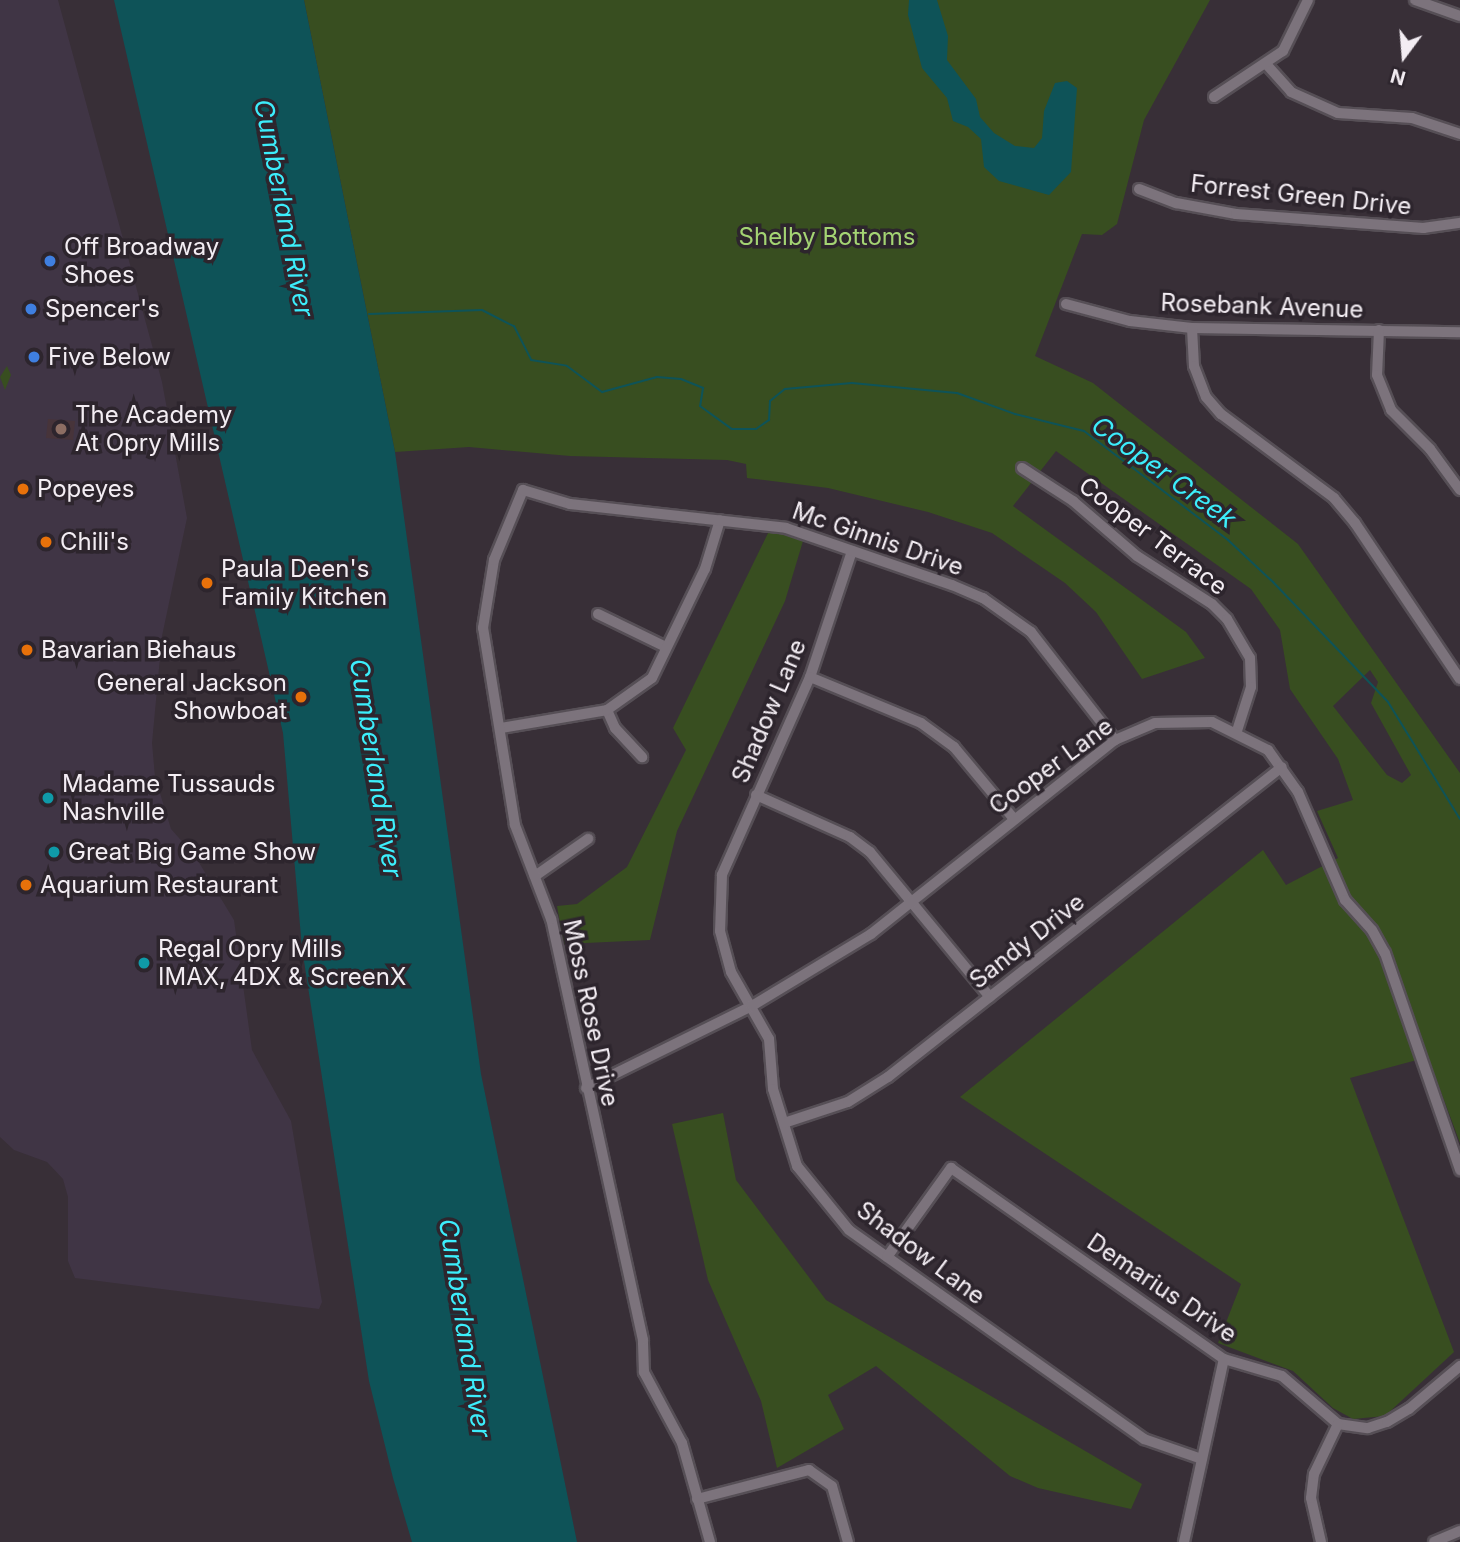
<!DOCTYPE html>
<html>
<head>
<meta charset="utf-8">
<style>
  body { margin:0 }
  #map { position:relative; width:1460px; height:1542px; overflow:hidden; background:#382f37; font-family:Inter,sans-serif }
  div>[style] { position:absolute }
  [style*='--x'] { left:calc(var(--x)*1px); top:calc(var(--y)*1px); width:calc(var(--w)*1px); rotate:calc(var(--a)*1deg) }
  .commercial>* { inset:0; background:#403545 }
  .education>* { inset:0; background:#47343a }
  .green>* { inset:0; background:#384e20 }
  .water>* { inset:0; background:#0e5358 }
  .stream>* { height:2px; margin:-1px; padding:0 1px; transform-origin:1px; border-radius:1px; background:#0e5358 }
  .roads { filter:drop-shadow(2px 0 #564f56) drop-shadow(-2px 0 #564f56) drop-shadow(0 2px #564f56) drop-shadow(0 -2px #564f56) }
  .minor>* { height:10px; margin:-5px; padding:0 5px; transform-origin:5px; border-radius:5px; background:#7c737c }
  .dots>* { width:19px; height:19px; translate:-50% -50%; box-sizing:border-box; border:4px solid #2d252d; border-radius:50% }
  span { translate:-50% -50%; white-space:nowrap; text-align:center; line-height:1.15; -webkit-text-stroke:7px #2d252d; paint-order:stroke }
  .street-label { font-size:24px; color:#f3edf3 }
  .park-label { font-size:24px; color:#a4d473 }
  .poi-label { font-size:24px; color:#f3edf3 }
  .left { translate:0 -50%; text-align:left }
  .right { translate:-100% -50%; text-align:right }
  .water-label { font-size:26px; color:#3cedfb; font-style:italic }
  .north { position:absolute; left:1369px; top:21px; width:70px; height:70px; -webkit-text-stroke:5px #2d252d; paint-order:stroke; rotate:196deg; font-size:19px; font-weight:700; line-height:28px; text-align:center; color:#f3edf3 }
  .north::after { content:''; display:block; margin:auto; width:24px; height:32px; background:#f3edf3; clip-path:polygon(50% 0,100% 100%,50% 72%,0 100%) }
</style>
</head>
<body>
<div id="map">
  <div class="commercial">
    <i style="clip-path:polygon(0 0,58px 0,162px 382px,187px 518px,162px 636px,152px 743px,155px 777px,171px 829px,195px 856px,234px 920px,252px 1050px,291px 1121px,322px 1302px,319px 1309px,75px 1278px,68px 1261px,68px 1197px,63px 1179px,47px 1162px,14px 1150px,0 1137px)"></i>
  </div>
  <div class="education">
    <i style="clip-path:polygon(48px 419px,75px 421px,73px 440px,46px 438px)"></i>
  </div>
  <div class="green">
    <i style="clip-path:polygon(evenodd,304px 0,1210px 0,1144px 120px,1117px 224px,1102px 235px,1082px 234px,1035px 356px,1093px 383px,1298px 544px,1460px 773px,1460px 1143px,1428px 1057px,1350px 1078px,1454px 1352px,1385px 1416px,1353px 1419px,1333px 1408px,1293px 1371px,1218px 1343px,1241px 1284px,960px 1097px,1263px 850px,1286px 885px,1338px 858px,1317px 811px,1353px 800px,1338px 759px,1290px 689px,1280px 630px,1251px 589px,1056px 451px,1013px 506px,1186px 632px,1205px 658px,1142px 679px,1096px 612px,1065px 583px,992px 533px,928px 512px,828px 488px,747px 478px,746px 464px,727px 460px,570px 456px,469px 447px,395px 452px,304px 0,1370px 670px,1378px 682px,1371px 703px,1411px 775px,1402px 783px,1387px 775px,1333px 706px,1370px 670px)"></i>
    <i style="clip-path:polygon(7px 366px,11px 375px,5px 390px,0 377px)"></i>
    <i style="clip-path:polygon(770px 529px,803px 541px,785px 601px,677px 831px,650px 940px,564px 944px,557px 906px,577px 904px,627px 867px,686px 750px,673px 728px)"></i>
    <i style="clip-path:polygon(723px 1113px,736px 1180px,826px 1300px,1142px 1484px,1131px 1509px,1038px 1488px,1010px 1476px,876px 1366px,828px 1395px,844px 1429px,777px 1468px,761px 1401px,708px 1280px,672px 1124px)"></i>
  </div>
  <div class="water">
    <i style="clip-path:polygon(114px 0,304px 0,395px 452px,481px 1074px,577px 1542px,412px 1542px,393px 1478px,369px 1381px,302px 948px,283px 733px)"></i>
    <i style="clip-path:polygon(909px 0,937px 0,948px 36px,947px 60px,976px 99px,980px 117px,994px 133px,1015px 146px,1034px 148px,1042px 138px,1044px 111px,1055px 83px,1067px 81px,1077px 88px,1071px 172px,1049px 195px,999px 181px,984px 167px,981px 139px,968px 127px,953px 121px,947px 98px,922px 68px,908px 15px)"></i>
  </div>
  <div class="stream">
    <i style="--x:369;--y:314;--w:113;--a:-2"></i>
    <i style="--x:482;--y:310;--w:36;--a:27"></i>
    <i style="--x:514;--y:326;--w:38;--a:63"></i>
    <i style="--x:531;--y:360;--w:36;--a:9"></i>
    <i style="--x:567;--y:366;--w:44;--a:36.6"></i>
    <i style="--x:602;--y:392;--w:57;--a:-15.3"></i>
    <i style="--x:657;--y:377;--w:24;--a:5"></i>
    <i style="--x:681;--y:379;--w:24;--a:22"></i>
    <i style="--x:703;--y:388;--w:18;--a:99"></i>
    <i style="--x:700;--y:406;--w:39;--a:36"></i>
    <i style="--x:732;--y:429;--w:24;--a:0"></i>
    <i style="--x:756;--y:429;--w:16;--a:-35"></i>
    <i style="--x:769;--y:420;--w:19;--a:-87"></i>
    <i style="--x:770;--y:401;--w:19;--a:-39"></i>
    <i style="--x:785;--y:389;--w:67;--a:-5.1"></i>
    <i style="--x:852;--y:383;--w:105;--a:5.4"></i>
    <i style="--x:957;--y:393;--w:62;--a:19.9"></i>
    <i style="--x:1015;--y:414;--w:71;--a:13.8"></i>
    <i style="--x:1084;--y:431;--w:181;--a:37.1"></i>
    <i style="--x:1228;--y:540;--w:62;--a:43"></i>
    <i style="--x:1273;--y:582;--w:166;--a:46.2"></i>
    <i style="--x:1388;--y:702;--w:137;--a:58.4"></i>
  </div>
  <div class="roads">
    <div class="minor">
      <i style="--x:1415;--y:0;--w:48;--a:19.6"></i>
      <i style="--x:1267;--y:65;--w:36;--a:48"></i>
      <i style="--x:1291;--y:92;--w:51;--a:24.1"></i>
      <i style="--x:1338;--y:113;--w:74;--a:3.9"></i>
      <i style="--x:1412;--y:118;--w:51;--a:18.4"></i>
      <i style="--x:1214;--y:97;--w:83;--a:-33.7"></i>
      <i style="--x:1283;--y:51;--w:57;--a:-63.9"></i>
      <i style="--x:1139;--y:189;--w:40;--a:21"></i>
      <i style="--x:1176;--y:203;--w:61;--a:10.4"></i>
      <i style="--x:1236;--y:214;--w:188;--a:4.3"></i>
      <i style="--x:1423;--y:228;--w:37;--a:-8"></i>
      <i style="--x:1066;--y:304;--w:66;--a:14.9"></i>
      <i style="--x:1130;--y:321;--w:62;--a:6.4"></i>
      <i style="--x:1192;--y:328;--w:268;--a:0.9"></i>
      <i style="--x:1192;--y:328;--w:38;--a:87"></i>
      <i style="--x:1194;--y:366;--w:33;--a:69"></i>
      <i style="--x:1206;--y:397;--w:23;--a:49"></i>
      <i style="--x:1221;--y:414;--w:141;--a:36.6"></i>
      <i style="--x:1334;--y:498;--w:33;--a:50"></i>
      <i style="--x:1355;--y:523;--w:188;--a:56.1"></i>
      <i style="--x:1379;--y:330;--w:45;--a:92.5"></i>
      <i style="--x:1377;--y:375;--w:38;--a:68"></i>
      <i style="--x:1391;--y:410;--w:55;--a:45"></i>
      <i style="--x:1430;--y:449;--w:51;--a:53.8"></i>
      <i style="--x:1022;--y:468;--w:61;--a:32.9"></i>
      <i style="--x:1073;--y:501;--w:84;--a:40.7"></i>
      <i style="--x:1137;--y:556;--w:89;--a:32.6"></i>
      <i style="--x:1212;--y:604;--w:21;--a:45"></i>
      <i style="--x:1227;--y:619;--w:45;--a:59.5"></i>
      <i style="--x:1250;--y:658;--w:29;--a:88"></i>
      <i style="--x:1251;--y:687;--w:46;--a:107.7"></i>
      <i style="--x:852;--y:551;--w:133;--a:108.4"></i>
      <i style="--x:810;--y:677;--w:217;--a:114"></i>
      <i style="--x:722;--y:875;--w:56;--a:92"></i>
      <i style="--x:720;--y:931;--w:42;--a:75"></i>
      <i style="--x:731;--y:972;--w:77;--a:60.4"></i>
      <i style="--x:769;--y:1039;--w:50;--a:85.4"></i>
      <i style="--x:773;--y:1089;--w:81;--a:72.7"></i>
      <i style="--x:797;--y:1166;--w:82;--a:50.9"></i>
      <i style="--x:849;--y:1230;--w:362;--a:35.3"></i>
      <i style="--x:1144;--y:1439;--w:58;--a:19.1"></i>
      <i style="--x:598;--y:614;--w:76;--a:25.9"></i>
      <i style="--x:810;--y:677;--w:120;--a:22.5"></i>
      <i style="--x:921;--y:723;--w:41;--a:36"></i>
      <i style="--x:954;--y:747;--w:94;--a:50.2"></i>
      <i style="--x:607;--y:710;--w:20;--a:66"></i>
      <i style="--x:615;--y:728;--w:40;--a:47"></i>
      <i style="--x:501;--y:728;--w:108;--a:-9.6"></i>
      <i style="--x:607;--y:710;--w:55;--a:-35.4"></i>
      <i style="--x:652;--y:678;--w:121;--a:-64.1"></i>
      <i style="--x:705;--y:569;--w:51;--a:-73"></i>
      <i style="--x:756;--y:795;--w:103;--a:24.1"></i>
      <i style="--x:850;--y:837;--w:25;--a:37"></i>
      <i style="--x:870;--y:852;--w:188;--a:50.4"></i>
      <i style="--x:535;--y:876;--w:65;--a:-34.9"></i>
      <i style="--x:586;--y:1088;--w:185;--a:-26.3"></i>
      <i style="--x:752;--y:1006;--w:139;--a:-31.2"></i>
      <i style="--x:871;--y:934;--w:312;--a:-38.5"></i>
      <i style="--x:1115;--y:740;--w:43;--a:-23"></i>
      <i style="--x:1155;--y:723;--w:57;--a:-1"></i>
      <i style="--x:1212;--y:722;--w:63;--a:26.6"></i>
      <i style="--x:1268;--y:750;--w:52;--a:54.5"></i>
      <i style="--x:1298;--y:792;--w:118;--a:66.5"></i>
      <i style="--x:1345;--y:900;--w:40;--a:48"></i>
      <i style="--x:1372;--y:930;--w:26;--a:61"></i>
      <i style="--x:1385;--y:953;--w:230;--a:70.9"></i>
      <i style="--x:784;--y:1123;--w:67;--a:-18.2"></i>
      <i style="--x:848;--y:1102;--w:47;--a:-32"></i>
      <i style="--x:888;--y:1077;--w:501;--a:-38.2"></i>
      <i style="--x:887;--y:1257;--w:110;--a:-54.3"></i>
      <i style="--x:951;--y:1168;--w:333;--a:35"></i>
      <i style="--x:1224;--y:1359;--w:60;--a:16.3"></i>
      <i style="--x:1282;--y:1376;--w:74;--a:40.6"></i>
      <i style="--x:1338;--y:1424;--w:30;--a:8"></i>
      <i style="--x:1368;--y:1428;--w:20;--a:-18"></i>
      <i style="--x:1387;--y:1422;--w:26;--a:-31"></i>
      <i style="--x:1409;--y:1409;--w:67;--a:-40.1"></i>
      <i style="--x:697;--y:1499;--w:116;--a:-14.5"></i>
      <i style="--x:809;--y:1470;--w:28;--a:35"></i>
      <i style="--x:832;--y:1486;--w:58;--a:74.1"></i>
      <i style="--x:710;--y:1542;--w:103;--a:-105.8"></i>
      <i style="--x:682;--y:1443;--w:81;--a:-118.2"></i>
      <i style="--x:644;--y:1372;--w:32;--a:-92"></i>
      <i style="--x:643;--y:1340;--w:431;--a:-102.3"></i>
      <i style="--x:551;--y:919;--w:101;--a:-111"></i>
      <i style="--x:515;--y:825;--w:200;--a:-99.2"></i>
      <i style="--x:483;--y:628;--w:69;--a:-80.8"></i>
      <i style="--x:494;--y:560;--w:76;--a:-67.5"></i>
      <i style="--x:523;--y:490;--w:49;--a:16.6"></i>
      <i style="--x:570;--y:504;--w:217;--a:6.3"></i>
      <i style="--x:786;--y:528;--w:176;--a:19"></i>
      <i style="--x:952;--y:585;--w:34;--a:23"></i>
      <i style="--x:983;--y:598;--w:59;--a:35.3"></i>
      <i style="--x:1031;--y:632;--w:137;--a:52.1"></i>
      <i style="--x:1184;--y:1542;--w:187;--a:-77.7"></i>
      <i style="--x:1321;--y:1542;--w:45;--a:-102.8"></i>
      <i style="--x:1311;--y:1498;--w:24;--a:-83"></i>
      <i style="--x:1314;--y:1474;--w:55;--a:-64.4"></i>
      <i style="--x:1434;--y:1542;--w:28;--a:-23"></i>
    </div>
  </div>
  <div class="dots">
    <i style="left:50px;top:261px;background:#3f7fe0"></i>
    <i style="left:31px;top:309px;background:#3f7fe0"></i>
    <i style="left:34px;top:357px;background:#3f7fe0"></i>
    <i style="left:61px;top:429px;background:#8d6e63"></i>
    <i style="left:23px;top:489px;background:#e8710a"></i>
    <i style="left:46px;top:542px;background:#e8710a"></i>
    <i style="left:207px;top:583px;background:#e8710a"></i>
    <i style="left:27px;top:650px;background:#e8710a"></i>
    <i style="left:301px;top:697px;background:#e8710a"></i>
    <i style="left:48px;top:798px;background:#0f9aa8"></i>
    <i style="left:54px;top:852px;background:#0f9aa8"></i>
    <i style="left:26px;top:885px;background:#e8710a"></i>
    <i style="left:144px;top:963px;background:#0f9aa8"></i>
  </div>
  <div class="street-label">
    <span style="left:1301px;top:195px;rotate:6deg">Forrest Green Drive</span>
    <span style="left:1262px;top:306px;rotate:2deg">Rosebank Avenue</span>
    <span style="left:1153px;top:536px;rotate:37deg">Cooper Terrace</span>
    <span style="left:878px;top:539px;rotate:19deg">Mc Ginnis Drive</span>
    <span style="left:769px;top:711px;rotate:-67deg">Shadow Lane</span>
    <span style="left:1051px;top:766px;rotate:-36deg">Cooper Lane</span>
    <span style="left:1027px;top:941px;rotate:-38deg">Sandy Drive</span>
    <span style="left:591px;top:1013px;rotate:78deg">Moss Rose Drive</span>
    <span style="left:921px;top:1253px;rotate:37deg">Shadow Lane</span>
    <span style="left:1162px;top:1288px;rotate:34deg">Demarius Drive</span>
  </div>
  <div class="park-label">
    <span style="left:827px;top:237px">Shelby Bottoms</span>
  </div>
  <div class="poi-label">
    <span class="left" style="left:64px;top:261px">Off Broadway<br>Shoes</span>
    <span class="left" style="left:45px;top:309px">Spencer's</span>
    <span class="left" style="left:48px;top:357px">Five Below</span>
    <span class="left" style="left:75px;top:429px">The Academy<br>At Opry Mills</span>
    <span class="left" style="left:37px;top:489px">Popeyes</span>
    <span class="left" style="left:60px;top:542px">Chili's</span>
    <span class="left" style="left:221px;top:583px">Paula Deen's<br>Family Kitchen</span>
    <span class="left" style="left:41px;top:650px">Bavarian Biehaus</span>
    <span class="right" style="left:287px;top:697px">General Jackson<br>Showboat</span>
    <span class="left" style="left:62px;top:798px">Madame Tussauds<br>Nashville</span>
    <span class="left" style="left:68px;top:852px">Great Big Game Show</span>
    <span class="left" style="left:40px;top:885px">Aquarium Restaurant</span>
    <span class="left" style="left:158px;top:963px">Regal Opry Mills<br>IMAX, 4DX &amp; ScreenX</span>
  </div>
  <div class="water-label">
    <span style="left:284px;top:208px;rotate:79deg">Cumberland River</span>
    <span style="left:1164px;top:472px;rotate:36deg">Cooper Creek</span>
    <span style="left:376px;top:768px;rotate:81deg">Cumberland River</span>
    <span style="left:465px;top:1328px;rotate:81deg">Cumberland River</span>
  </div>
  <div class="north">N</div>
</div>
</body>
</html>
